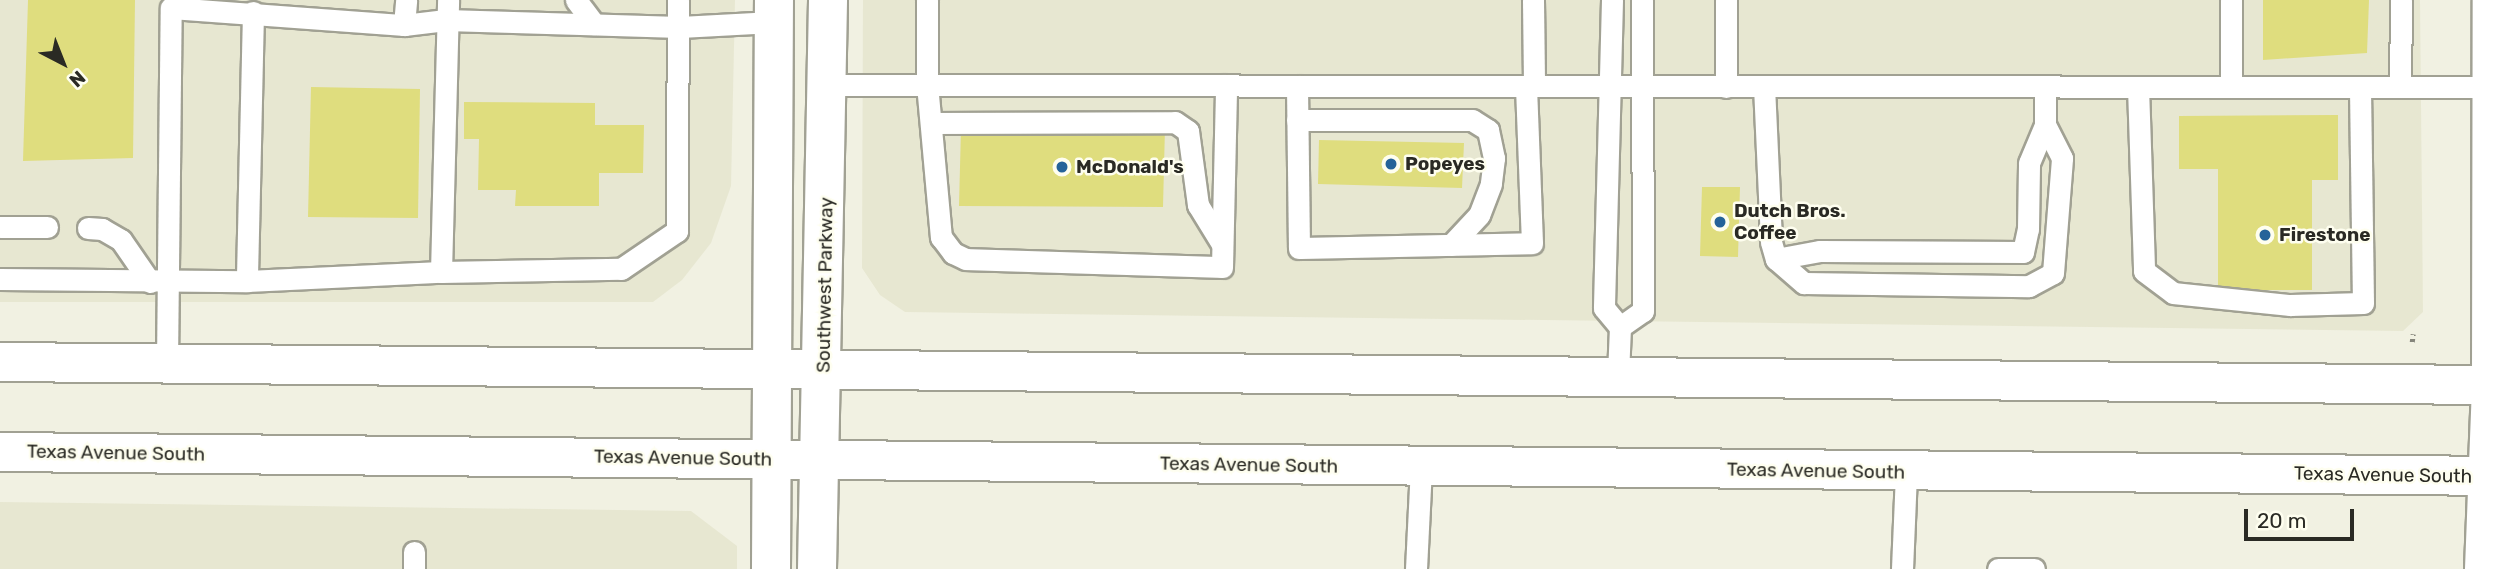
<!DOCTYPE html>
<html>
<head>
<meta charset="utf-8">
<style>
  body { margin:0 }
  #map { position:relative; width:2499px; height:569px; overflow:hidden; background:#f1f1e2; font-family:Rubik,sans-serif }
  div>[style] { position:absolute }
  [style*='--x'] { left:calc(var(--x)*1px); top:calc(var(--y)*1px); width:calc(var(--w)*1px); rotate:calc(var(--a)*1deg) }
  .built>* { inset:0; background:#e7e7d1 }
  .building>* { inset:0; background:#dfdd7e }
  .path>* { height:4.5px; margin-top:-2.25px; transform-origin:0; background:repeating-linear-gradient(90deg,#85857b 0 3.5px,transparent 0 7px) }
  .roads { filter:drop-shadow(2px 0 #a1a193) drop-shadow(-2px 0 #a1a193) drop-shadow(0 2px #a1a193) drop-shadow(0 -2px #a1a193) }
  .lane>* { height:21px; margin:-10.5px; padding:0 10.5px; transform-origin:10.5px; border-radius:10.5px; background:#fff }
  .secondary>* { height:38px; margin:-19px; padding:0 19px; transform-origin:19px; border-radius:19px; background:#fff }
  .primary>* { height:38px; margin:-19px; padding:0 19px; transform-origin:19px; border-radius:19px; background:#fff }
  .dots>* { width:19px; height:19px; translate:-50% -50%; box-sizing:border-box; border:4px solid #fefeef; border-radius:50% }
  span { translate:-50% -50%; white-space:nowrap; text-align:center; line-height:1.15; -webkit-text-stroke:5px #fefeef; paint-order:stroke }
  .poi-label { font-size:19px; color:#2a2a24; font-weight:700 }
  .left { translate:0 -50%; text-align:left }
  .street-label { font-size:19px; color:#2a2a24 }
  .north { position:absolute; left:28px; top:28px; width:70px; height:70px; -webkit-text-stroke:5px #fefeef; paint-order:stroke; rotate:138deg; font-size:19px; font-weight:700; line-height:28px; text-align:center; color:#2a2a24 }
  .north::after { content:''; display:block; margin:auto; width:24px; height:32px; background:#2a2a24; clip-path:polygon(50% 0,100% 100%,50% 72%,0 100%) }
  .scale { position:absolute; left:2244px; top:509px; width:110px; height:32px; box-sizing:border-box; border:4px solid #2a2a24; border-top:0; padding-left:9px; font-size:21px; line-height:24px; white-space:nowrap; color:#2a2a24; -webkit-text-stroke:5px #fefeef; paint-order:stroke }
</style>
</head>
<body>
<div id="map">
  <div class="built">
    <i style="clip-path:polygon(0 0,735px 0,731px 186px,711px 243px,682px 280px,653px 302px,0 302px)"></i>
    <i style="clip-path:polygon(863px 0,2420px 0,2423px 312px,2403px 331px,905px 312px,880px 295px,862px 268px)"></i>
    <i style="clip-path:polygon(0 502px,691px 511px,737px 546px,737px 569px,0 569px)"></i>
  </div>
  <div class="building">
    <i style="clip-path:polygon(28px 0,135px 0,133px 158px,23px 161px)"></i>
    <i style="clip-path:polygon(2263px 0,2369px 0,2367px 53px,2263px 60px)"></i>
    <i style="clip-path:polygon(311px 87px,420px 89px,418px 218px,308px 217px)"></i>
    <i style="clip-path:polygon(464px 102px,595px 103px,595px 125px,644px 125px,643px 173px,599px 173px,599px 206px,515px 206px,516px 190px,478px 190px,479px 139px,464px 139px)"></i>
    <i style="clip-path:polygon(2338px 115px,2338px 180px,2312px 180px,2312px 290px,2218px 290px,2218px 169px,2179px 169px,2179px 116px)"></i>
    <i style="clip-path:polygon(1165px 127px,1163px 207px,959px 206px,961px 128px)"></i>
    <i style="clip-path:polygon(1319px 140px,1464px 143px,1462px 188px,1318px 184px)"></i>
    <i style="clip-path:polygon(1702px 187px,1740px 187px,1738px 257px,1700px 256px)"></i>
  </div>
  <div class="path">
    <i style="--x:2412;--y:342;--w:8;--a:-83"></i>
  </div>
  <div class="roads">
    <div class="lane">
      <i style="--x:576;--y:0;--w:30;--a:53"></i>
      <i style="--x:927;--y:0;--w:84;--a:90"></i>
      <i style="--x:927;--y:84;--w:154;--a:84.8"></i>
      <i style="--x:941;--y:237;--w:20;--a:53"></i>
      <i style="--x:953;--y:253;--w:14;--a:25"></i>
      <i style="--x:966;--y:259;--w:256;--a:1.8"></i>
      <i style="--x:1222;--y:267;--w:182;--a:-88.7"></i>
      <i style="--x:1533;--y:0;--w:86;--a:89.3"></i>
      <i style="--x:1612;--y:0;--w:308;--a:91.5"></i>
      <i style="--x:1604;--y:308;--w:25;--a:50"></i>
      <i style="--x:1620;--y:327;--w:48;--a:92.4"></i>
      <i style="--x:1726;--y:0;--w:87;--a:90"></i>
      <i style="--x:2231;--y:0;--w:87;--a:90"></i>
      <i style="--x:253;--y:12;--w:269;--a:91.3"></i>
      <i style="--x:247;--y:281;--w:194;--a:-2.7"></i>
      <i style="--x:441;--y:272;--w:272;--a:-88.5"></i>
      <i style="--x:404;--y:25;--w:25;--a:-85"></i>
      <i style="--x:827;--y:85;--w:1665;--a:0.07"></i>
      <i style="--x:1297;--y:86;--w:162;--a:89.3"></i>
      <i style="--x:1299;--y:248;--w:233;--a:-1.2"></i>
      <i style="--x:1532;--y:243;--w:157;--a:-92.2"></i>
      <i style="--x:1764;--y:86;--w:156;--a:87.4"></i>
      <i style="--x:1771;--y:242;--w:18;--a:74"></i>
      <i style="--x:1776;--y:259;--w:37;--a:41"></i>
      <i style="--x:1804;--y:283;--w:225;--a:0.8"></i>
      <i style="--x:2029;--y:286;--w:27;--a:-28"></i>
      <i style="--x:2053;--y:273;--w:115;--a:-85.5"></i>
      <i style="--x:2062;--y:158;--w:37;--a:-117"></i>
      <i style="--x:2400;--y:86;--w:86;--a:-89.3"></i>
      <i style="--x:2138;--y:87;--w:184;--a:88.1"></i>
      <i style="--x:2144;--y:271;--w:36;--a:37"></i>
      <i style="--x:2173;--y:293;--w:118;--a:5.9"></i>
      <i style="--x:2290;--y:305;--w:73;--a:-1.6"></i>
      <i style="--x:2363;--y:303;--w:216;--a:-90.8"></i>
      <i style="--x:1297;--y:120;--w:175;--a:0"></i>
      <i style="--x:1472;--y:120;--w:19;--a:32"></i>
      <i style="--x:1488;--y:130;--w:29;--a:78"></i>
      <i style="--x:1494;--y:158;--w:26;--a:97"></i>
      <i style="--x:1491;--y:184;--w:33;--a:111"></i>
      <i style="--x:1479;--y:215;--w:41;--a:133"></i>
      <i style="--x:931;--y:123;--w:244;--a:-0.2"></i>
      <i style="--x:1175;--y:122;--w:16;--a:35"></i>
      <i style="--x:1188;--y:131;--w:75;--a:82.3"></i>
      <i style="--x:1198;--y:205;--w:46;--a:58.4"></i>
      <i style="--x:0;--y:227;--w:47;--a:0"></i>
      <i style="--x:88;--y:228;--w:14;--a:4"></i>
      <i style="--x:102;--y:229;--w:22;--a:30"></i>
      <i style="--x:121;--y:240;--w:51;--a:55.4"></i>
      <i style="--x:1776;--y:259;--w:45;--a:-10.3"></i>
      <i style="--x:1820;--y:251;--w:203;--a:0.3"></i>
      <i style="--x:2023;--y:252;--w:24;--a:-78"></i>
      <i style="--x:2028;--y:229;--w:66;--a:-89.1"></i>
      <i style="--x:2029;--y:163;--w:41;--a:-67.2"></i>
      <i style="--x:2045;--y:125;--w:39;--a:-90"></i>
      <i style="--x:441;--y:272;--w:180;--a:-1"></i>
      <i style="--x:621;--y:269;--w:68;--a:-34.2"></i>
      <i style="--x:677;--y:231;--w:231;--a:-89.8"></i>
      <i style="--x:0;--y:279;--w:247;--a:0.5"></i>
      <i style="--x:1620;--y:327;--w:28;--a:-35"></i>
      <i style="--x:1643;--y:311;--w:311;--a:-90.2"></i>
      <i style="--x:167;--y:363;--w:355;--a:-89.4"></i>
      <i style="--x:171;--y:8;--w:234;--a:4.2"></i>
      <i style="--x:404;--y:25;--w:42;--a:-6.8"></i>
      <i style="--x:446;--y:20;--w:234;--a:1.7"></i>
      <i style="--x:680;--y:27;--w:93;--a:-3.1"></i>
      <i style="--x:414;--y:569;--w:17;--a:-90"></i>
      <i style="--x:1416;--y:569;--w:102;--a:-87.2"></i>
      <i style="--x:1902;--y:569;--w:97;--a:-87.6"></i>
      <i style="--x:1998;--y:569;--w:36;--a:0"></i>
    </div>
    <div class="secondary">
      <i style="--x:771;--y:569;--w:569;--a:-89.7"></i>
      <i style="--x:817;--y:569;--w:569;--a:-88.89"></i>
      <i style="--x:2484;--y:569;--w:184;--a:-87.8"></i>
      <i style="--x:2491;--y:385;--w:385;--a:-89.9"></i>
    </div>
    <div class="primary">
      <i style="--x:0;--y:362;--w:2499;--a:0.53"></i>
      <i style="--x:0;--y:452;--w:2499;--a:0.55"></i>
    </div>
  </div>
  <div class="dots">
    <i style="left:1391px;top:164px;background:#256399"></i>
    <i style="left:1062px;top:167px;background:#256399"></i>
    <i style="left:1720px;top:222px;background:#256399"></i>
    <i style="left:2265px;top:235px;background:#256399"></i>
  </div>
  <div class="poi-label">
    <span class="left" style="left:1405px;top:164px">Popeyes</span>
    <span class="left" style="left:1076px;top:167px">McDonald's</span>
    <span class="left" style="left:1734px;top:222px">Dutch Bros.<br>Coffee</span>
    <span class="left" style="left:2279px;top:235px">Firestone</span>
  </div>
  <div class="street-label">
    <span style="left:825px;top:285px;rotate:-89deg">Southwest Parkway</span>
    <span style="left:116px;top:453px;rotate:1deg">Texas Avenue South</span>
    <span style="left:683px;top:458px;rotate:1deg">Texas Avenue South</span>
    <span style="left:1249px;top:465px;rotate:1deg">Texas Avenue South</span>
    <span style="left:1816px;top:471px;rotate:1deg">Texas Avenue South</span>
    <span style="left:2383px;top:475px;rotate:1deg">Texas Avenue South</span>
  </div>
  <div class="north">N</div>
  <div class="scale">20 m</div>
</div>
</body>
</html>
